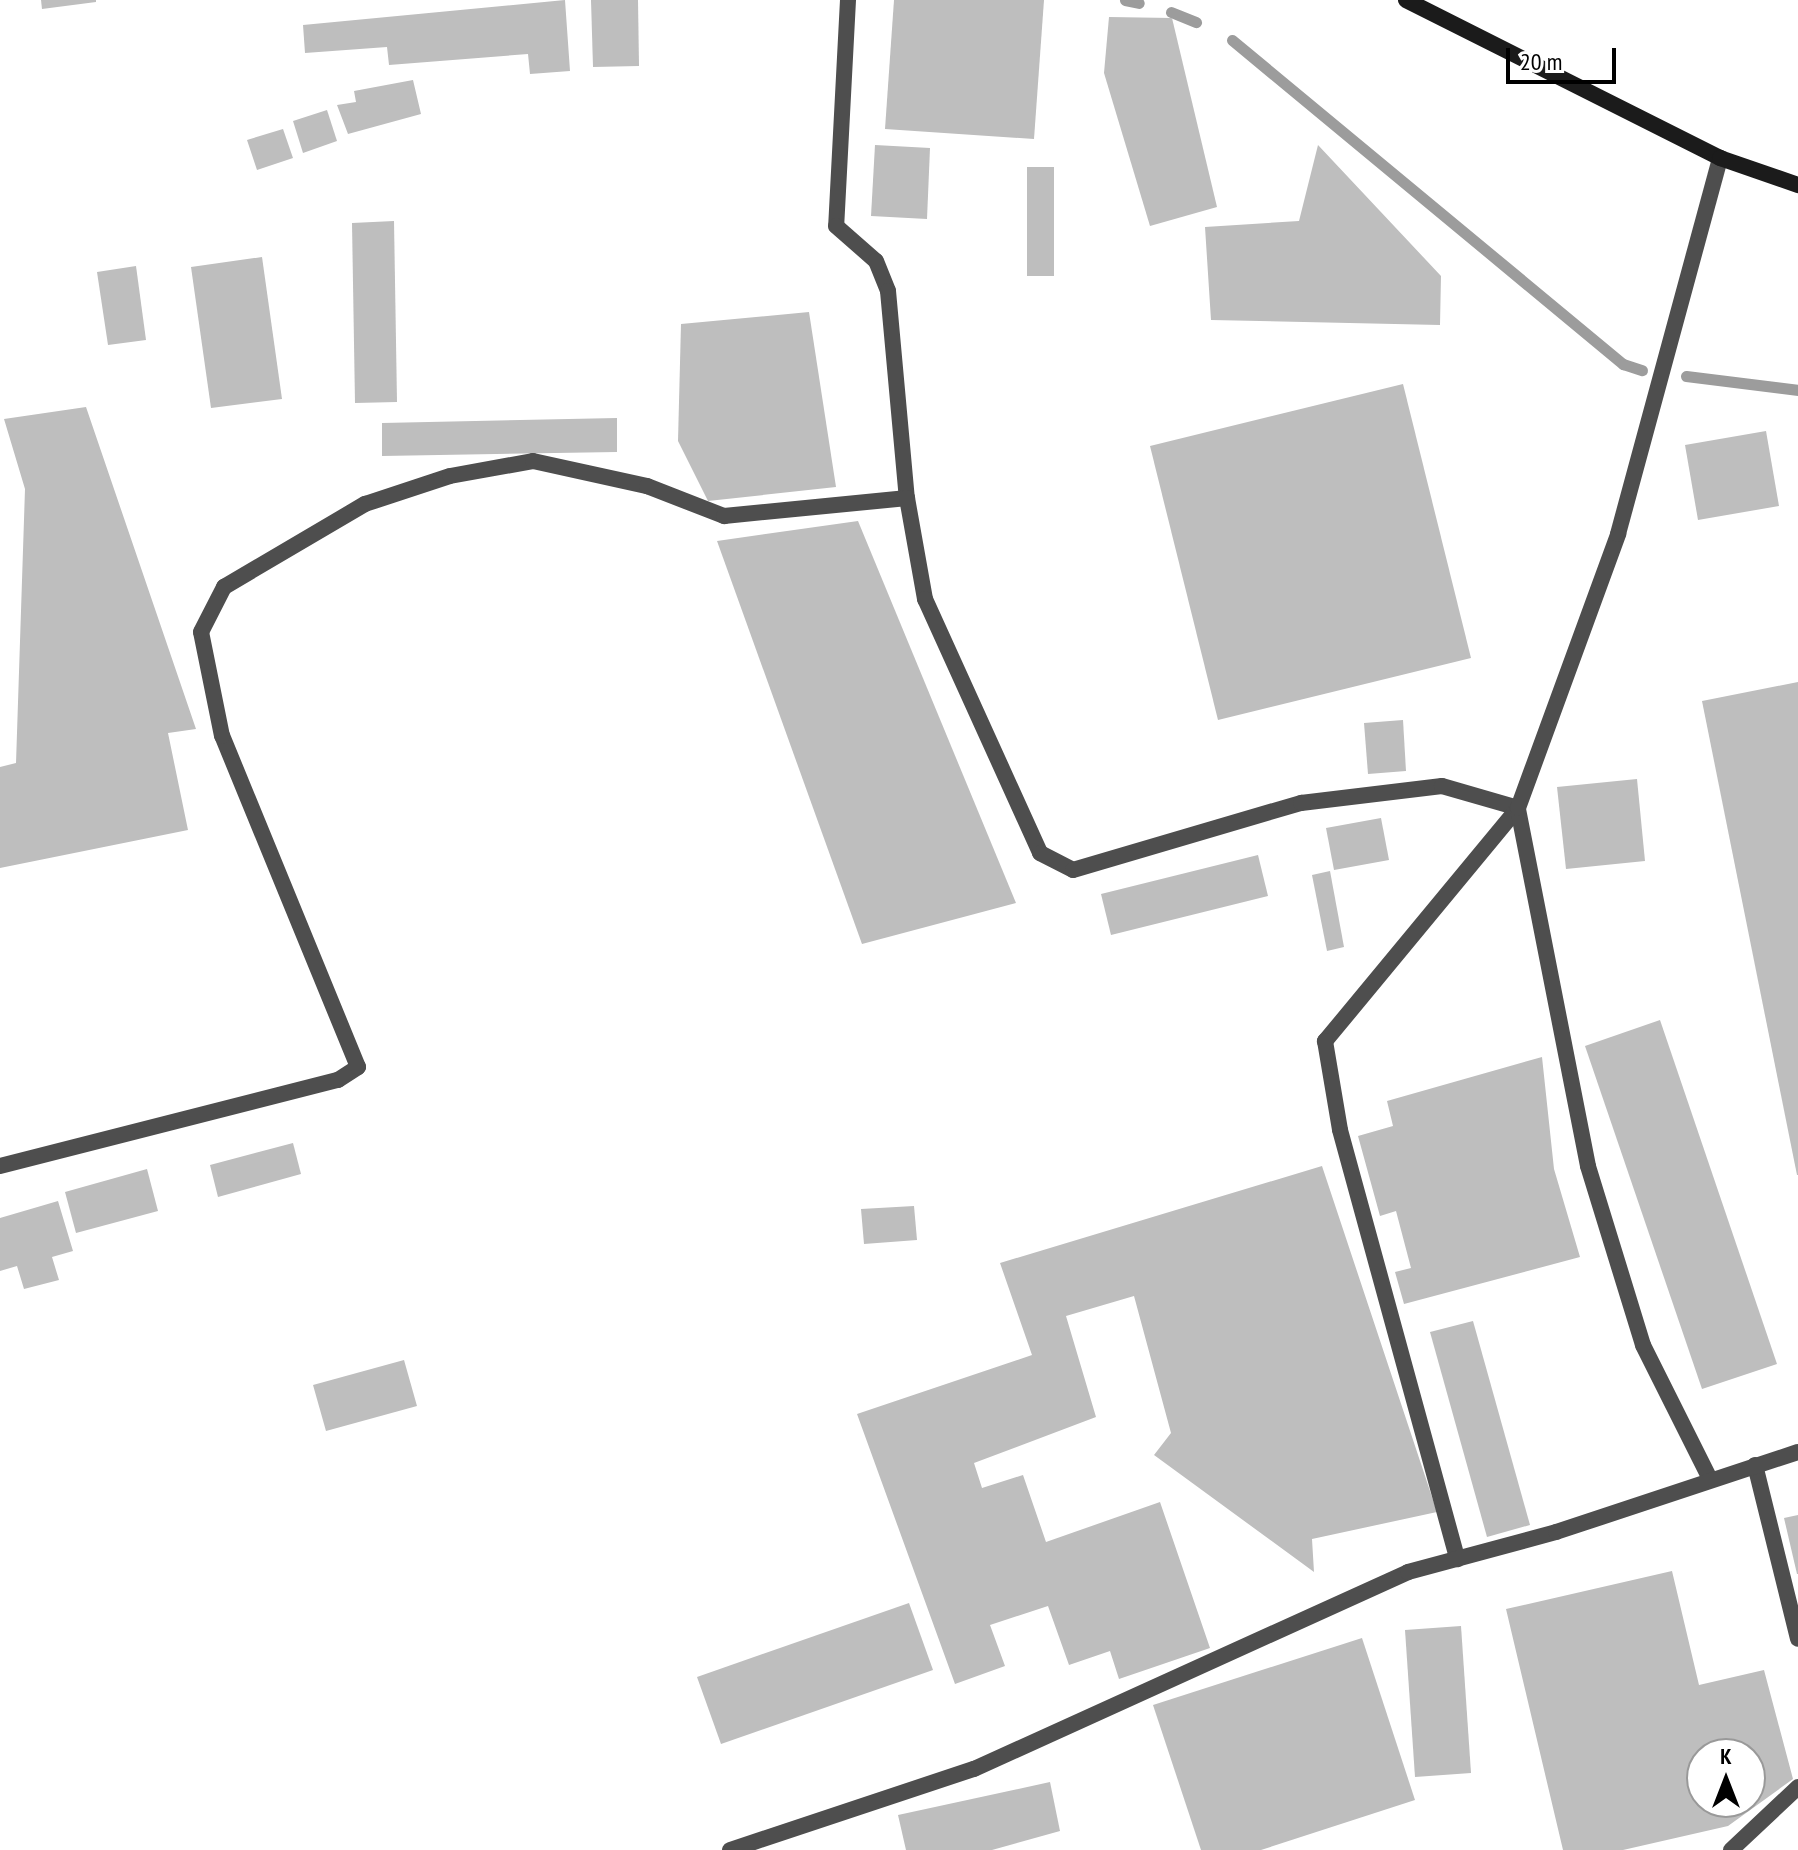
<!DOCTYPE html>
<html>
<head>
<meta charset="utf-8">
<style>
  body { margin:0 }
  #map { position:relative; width:1798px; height:1850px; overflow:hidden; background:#fff; font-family:"PT Sans Narrow",sans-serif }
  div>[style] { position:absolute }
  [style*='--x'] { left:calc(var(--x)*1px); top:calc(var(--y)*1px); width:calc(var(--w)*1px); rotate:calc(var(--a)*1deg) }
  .stream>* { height:11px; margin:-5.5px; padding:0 5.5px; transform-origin:5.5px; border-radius:5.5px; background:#9c9c9c }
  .building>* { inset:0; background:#bebebe }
  .street>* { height:16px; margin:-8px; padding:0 8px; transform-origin:8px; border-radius:8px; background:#4e4e4e }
  .secondary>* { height:16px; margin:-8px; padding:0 8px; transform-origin:8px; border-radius:8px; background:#1b1b1b }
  span { translate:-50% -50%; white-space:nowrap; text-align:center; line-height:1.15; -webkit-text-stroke:6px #fff; paint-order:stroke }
  .north { position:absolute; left:1686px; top:1738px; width:80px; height:80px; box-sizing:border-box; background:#fff; border:2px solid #999; border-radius:50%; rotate:0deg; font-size:22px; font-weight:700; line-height:32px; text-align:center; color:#000 }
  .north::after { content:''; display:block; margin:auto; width:28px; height:36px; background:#000; clip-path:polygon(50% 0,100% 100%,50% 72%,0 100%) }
  .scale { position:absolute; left:1506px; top:48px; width:110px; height:36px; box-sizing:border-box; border:4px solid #000; border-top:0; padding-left:10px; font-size:24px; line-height:28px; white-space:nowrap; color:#000; -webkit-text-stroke:6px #fff; paint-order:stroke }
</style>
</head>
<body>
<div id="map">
  <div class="stream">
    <i style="--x:1125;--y:0;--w:14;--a:12"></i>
    <i style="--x:1171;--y:12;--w:27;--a:22"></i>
    <i style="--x:1232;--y:40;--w:508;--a:39.65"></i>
    <i style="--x:1623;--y:364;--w:20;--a:18"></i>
    <i style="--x:1686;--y:376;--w:113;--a:7.1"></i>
  </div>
  <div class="building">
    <i style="clip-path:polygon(41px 0,96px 0,96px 2px,42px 9px)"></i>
    <i style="clip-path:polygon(565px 0,570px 71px,530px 74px,528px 54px,389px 65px,387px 47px,305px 53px,303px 25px)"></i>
    <i style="clip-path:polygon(591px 0,638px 0,639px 66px,593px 67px)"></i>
    <i style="clip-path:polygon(894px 0,1044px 0,1034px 139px,885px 129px)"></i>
    <i style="clip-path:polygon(1109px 17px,1172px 18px,1217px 207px,1150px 226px,1104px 73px)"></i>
    <i style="clip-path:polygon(413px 80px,421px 114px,348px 134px,337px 105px,356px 102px,354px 91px)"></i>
    <i style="clip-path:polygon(327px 110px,337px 141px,303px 153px,293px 121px)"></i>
    <i style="clip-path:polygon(283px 129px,293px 158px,257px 170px,247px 140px)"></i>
    <i style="clip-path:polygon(875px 145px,930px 148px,927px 219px,871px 216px)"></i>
    <i style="clip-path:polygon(1318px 145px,1441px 276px,1440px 325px,1211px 320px,1205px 227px,1299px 221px)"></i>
    <i style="clip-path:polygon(1027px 167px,1054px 167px,1054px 276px,1027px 276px)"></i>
    <i style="clip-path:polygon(394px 221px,397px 402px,355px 403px,352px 223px)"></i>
    <i style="clip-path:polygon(262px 257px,282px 399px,211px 408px,191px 267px)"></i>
    <i style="clip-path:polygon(136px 266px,146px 340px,108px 345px,97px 272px)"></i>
    <i style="clip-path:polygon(809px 312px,836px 487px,708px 501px,678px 441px,681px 324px)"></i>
    <i style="clip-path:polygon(1403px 384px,1471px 658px,1218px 720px,1150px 446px)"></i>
    <i style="clip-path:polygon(86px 407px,196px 729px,168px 733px,188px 830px,0 868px,0 767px,16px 763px,25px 489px,4px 419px)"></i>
    <i style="clip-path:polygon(617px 418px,617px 452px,382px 456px,382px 423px)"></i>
    <i style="clip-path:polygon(1766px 431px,1779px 506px,1698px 520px,1685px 445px)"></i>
    <i style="clip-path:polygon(858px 521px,1016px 903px,862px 944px,717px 541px)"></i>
    <i style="clip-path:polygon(1798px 682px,1798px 1175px,1797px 1175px,1702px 701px)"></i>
    <i style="clip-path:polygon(1403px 720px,1406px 771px,1368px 774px,1364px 723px)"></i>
    <i style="clip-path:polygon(1637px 779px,1645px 861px,1566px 869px,1557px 787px)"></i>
    <i style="clip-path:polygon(1381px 818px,1389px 860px,1334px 870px,1326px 828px)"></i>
    <i style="clip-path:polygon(1258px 855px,1268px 896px,1111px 935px,1101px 894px)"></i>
    <i style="clip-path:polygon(1330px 871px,1344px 947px,1327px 951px,1312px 875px)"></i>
    <i style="clip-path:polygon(1660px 1020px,1777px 1364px,1702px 1389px,1585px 1046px)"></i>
    <i style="clip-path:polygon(1542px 1057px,1554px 1169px,1580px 1257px,1404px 1304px,1395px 1272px,1411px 1268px,1396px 1211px,1380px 1216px,1358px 1136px,1393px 1126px,1387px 1101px)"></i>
    <i style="clip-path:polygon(293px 1143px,301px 1174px,218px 1197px,210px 1165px)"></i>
    <i style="clip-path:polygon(1322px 1166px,1437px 1512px,1312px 1539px,1314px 1572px,1154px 1455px,1171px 1433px,1134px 1296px,1066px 1316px,1096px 1417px,974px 1463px,982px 1488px,1023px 1475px,1046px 1542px,1160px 1502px,1210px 1648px,1119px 1679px,1110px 1651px,1069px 1665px,1048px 1606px,990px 1625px,1005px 1666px,955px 1684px,857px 1414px,1032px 1355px,1000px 1263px)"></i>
    <i style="clip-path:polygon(147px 1169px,158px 1211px,76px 1233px,65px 1192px)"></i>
    <i style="clip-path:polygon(58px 1201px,73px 1251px,52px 1257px,59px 1280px,24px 1289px,17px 1266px,0 1271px,0 1218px)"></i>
    <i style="clip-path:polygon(914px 1206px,917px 1240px,864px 1244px,861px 1209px)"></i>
    <i style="clip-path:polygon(1473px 1321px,1530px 1525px,1487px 1537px,1430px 1332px)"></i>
    <i style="clip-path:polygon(404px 1360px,417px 1406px,326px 1431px,313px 1385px)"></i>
    <i style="clip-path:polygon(1798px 1515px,1798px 1574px,1797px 1574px,1784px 1518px)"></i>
    <i style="clip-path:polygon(evenodd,1672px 1571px,1699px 1685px,1764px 1670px,1793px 1779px,1728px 1826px,1623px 1850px,1563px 1850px,1506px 1609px,1672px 1571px,1702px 1754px,1750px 1754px,1750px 1802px,1702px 1802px,1702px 1754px)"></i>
    <i style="clip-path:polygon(909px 1603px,933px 1670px,721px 1744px,697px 1677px)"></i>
    <i style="clip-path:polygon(1461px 1626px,1471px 1773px,1415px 1777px,1405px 1630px)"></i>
    <i style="clip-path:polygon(1362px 1638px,1415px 1800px,1261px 1850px,1201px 1850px,1153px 1705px)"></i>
    <i style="clip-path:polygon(1050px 1782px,1060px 1831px,992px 1850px,906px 1850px,898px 1815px)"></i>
  </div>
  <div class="street">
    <i style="--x:848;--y:0;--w:226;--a:93"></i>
    <i style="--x:836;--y:226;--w:53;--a:41.2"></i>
    <i style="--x:876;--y:261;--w:32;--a:68"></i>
    <i style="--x:888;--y:291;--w:208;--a:84.8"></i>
    <i style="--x:0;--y:1166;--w:349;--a:-14.3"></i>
    <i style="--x:338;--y:1080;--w:24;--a:-33"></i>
    <i style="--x:358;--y:1067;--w:358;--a:-112.3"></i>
    <i style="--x:222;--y:736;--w:106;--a:-101.4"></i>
    <i style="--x:201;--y:632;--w:51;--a:-62.9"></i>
    <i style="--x:224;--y:587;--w:164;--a:-30.5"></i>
    <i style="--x:365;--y:504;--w:89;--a:-18.2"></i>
    <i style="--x:450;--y:476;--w:84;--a:-10.2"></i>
    <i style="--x:533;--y:461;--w:117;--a:12.4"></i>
    <i style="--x:647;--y:486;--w:83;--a:21.3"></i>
    <i style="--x:724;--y:516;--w:184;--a:-5.6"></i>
    <i style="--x:907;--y:498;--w:103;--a:79.9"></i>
    <i style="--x:925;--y:599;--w:279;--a:65.6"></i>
    <i style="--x:1040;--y:853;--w:37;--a:27"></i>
    <i style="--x:1073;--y:870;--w:238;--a:-16.4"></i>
    <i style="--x:1301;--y:803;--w:142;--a:-6.9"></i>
    <i style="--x:1442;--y:786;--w:79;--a:16.1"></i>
    <i style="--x:1518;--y:808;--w:303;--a:129.6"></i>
    <i style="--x:1325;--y:1041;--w:90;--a:80.4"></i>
    <i style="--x:1340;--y:1130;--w:445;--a:74.7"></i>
    <i style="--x:1755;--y:1465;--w:179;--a:76.1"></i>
    <i style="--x:1710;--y:1479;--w:150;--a:-116.6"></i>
    <i style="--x:1643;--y:1345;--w:187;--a:-107.1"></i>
    <i style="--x:1588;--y:1166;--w:365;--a:-101.1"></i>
    <i style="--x:1518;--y:808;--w:292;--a:-69.9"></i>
    <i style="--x:1618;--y:534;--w:390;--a:-74.8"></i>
    <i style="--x:730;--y:1850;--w:257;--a:-18.4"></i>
    <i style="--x:974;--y:1769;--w:477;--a:-24.4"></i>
    <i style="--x:1408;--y:1572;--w:153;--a:-15.1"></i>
    <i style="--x:1556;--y:1532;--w:255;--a:-18.3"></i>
    <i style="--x:1731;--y:1850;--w:92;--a:-43.2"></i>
  </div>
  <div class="secondary">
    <i style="--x:1406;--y:0;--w:352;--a:26.7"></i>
    <i style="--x:1720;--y:158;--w:83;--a:19.1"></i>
  </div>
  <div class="north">K</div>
  <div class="scale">20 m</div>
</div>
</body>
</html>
